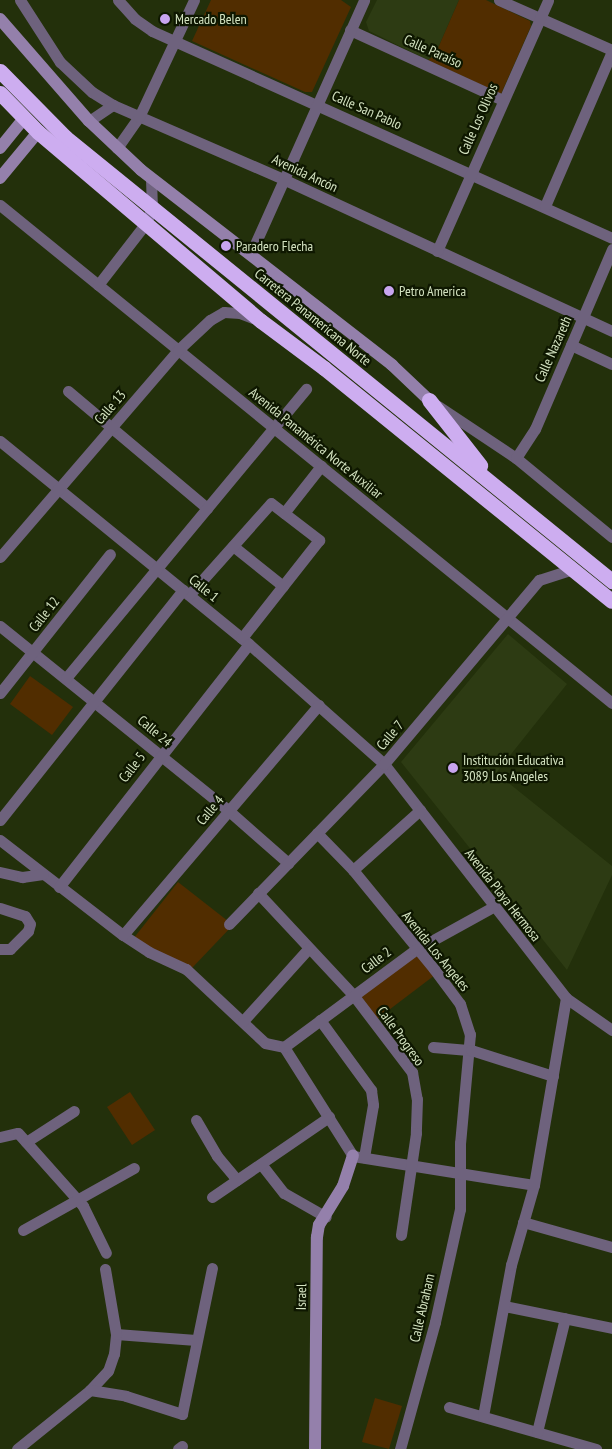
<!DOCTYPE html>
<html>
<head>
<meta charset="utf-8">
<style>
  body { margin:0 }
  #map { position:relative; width:612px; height:1449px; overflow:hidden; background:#23300b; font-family:"PT Sans Narrow",sans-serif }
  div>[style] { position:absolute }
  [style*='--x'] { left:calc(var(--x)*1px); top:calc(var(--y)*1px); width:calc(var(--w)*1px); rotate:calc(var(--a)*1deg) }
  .built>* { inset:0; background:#2d3b13 }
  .green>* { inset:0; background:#512d00 }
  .street>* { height:11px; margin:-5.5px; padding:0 5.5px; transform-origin:5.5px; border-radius:5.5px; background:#6e627d }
  .secondary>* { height:12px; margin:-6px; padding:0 6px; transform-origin:6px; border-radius:6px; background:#9480ab }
  .highway>* { height:15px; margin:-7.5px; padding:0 7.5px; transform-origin:7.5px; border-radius:7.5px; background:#cdadf0 }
  .dots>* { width:14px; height:14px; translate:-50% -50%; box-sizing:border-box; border:2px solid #0e1700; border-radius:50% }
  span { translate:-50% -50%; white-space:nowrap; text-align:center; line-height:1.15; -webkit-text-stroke:4.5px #0e1700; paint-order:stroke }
  .poi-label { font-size:14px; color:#d4e3c0 }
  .left { translate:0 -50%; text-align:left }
  .street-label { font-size:14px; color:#d4e3c0 }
</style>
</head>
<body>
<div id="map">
  <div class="built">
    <i style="clip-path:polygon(377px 0,459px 0,435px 55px,428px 60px,369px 31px,366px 22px)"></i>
    <i style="clip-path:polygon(508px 634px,567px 684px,496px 773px,612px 866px,612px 875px,567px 970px,401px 762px)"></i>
  </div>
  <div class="green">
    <i style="clip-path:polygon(211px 0,341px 0,351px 7px,312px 92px,305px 92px,192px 41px)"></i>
    <i style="clip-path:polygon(459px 0,486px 0,530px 21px,531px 26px,501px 94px,428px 60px,435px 55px)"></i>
    <i style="clip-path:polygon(30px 676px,73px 707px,52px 735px,10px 704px)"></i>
    <i style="clip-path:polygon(178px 882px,233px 925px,192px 968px,133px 939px)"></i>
    <i style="clip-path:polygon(413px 957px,420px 957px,435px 975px,377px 1019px,361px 996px)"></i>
    <i style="clip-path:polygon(130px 1092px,155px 1130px,132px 1145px,107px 1107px)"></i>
    <i style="clip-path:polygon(375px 1398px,402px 1406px,389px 1449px,362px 1442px)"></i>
  </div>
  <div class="street">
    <i style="--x:20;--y:0;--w:74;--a:57.2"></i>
    <i style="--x:60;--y:62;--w:44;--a:43.2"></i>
    <i style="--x:92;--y:92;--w:25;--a:32"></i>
    <i style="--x:113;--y:105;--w:185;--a:23.5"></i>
    <i style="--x:283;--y:179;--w:362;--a:24.8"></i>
    <i style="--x:118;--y:0;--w:25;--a:48"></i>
    <i style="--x:135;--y:19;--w:21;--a:35"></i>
    <i style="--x:152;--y:31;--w:504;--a:24.23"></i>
    <i style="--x:499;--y:0;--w:124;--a:23.9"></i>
    <i style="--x:350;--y:30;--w:168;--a:24.6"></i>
    <i style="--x:89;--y:121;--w:29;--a:-34"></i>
    <i style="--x:117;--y:148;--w:38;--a:-55"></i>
    <i style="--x:139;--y:117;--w:129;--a:-64.8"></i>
    <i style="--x:0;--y:205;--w:789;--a:39.14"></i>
    <i style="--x:545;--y:206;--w:169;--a:-66.6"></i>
    <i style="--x:437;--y:251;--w:274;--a:-66.1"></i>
    <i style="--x:251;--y:253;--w:277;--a:-65.9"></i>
    <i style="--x:98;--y:285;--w:78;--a:-52.3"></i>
    <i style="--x:146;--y:223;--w:16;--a:-68"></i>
    <i style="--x:152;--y:208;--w:30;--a:-92"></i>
    <i style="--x:571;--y:345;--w:45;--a:24.9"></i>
    <i style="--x:68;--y:391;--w:182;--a:40.1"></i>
    <i style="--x:438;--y:406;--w:94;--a:33.7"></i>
    <i style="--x:516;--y:458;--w:124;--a:39.5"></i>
    <i style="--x:0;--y:441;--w:321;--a:39.2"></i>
    <i style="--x:249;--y:644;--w:181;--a:41.6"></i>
    <i style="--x:384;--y:764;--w:296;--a:52.1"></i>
    <i style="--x:566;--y:998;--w:56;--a:34.8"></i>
    <i style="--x:516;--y:458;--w:35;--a:-57"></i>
    <i style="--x:535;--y:429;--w:196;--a:-66.8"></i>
    <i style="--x:284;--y:513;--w:60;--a:-51.8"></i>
    <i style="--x:233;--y:546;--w:64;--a:38.7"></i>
    <i style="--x:0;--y:557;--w:273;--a:-49.3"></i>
    <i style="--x:178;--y:350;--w:44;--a:-43.2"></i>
    <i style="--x:210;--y:320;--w:16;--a:-30"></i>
    <i style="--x:224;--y:312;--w:16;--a:4"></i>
    <i style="--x:240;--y:313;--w:14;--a:21"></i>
    <i style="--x:189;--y:595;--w:123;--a:-48.3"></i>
    <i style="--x:271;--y:503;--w:61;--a:37.6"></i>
    <i style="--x:319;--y:540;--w:125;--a:128.2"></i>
    <i style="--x:0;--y:626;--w:294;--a:38.9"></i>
    <i style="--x:229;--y:811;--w:79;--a:41.4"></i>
    <i style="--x:66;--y:678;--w:376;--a:-50.3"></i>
    <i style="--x:0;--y:693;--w:177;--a:-51.6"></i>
    <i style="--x:0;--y:820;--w:294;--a:-51.5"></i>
    <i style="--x:317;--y:833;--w:52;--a:45.8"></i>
    <i style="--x:353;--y:870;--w:128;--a:50.7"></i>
    <i style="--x:434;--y:969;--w:44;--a:53.4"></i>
    <i style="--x:460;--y:1004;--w:32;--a:72"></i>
    <i style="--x:470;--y:1034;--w:109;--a:95.2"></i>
    <i style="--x:460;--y:1143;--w:66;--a:90"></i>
    <i style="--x:460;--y:1209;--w:116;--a:102.5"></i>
    <i style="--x:435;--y:1322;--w:132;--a:105.4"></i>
    <i style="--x:0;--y:840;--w:155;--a:37.7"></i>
    <i style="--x:123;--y:935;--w:31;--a:33"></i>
    <i style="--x:149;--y:952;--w:41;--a:24.7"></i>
    <i style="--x:186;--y:969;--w:108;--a:43.1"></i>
    <i style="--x:265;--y:1043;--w:19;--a:12"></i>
    <i style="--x:284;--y:1047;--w:129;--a:57.7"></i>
    <i style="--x:353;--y:1156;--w:183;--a:9.1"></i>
    <i style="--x:353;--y:870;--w:90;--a:-41.8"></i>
    <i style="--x:0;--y:872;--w:23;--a:13"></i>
    <i style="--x:22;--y:877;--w:21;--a:-8"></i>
    <i style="--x:59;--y:887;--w:308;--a:-52"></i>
    <i style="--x:258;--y:893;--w:141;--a:47"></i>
    <i style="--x:354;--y:996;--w:96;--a:52.7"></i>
    <i style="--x:412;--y:1072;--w:27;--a:80"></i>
    <i style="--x:417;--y:1099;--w:34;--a:92"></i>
    <i style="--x:416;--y:1133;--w:103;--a:98.4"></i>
    <i style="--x:0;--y:908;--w:26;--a:18"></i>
    <i style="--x:25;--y:916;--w:9;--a:58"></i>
    <i style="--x:30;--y:924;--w:7;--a:106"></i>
    <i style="--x:28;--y:931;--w:25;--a:135"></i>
    <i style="--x:10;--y:949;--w:10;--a:180"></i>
    <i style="--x:229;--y:924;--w:223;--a:-45.9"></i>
    <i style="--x:384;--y:764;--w:241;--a:-49.9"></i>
    <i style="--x:539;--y:580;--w:35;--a:-18"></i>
    <i style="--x:123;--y:935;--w:302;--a:-49.6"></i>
    <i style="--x:320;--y:1020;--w:87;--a:53.9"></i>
    <i style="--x:371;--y:1090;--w:15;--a:82"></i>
    <i style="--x:373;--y:1105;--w:53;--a:99.8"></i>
    <i style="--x:243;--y:1021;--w:98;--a:-47.9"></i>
    <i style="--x:284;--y:1047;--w:163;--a:-36.5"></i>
    <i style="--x:415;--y:950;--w:89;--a:-28.9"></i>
    <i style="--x:433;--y:1047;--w:38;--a:5"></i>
    <i style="--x:471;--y:1050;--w:86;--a:17.6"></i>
    <i style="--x:196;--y:1120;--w:42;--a:59.7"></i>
    <i style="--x:217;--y:1156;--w:31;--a:50"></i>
    <i style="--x:0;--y:1137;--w:18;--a:-13"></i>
    <i style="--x:18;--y:1133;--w:98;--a:48.3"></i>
    <i style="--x:83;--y:1206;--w:52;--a:63.9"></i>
    <i style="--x:26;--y:1142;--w:57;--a:-32.9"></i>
    <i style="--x:261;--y:1164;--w:37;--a:52"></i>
    <i style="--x:284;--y:1193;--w:48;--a:29.7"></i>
    <i style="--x:212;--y:1197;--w:142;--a:-34.4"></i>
    <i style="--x:523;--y:1222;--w:92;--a:15.7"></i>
    <i style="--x:23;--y:1230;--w:127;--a:-29.2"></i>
    <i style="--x:504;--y:1306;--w:110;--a:11.5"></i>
    <i style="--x:116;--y:1334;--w:80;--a:4.3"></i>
    <i style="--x:90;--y:1390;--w:26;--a:-47"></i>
    <i style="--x:108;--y:1371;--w:18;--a:-71"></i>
    <i style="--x:114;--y:1354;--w:20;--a:-84"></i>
    <i style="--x:116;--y:1334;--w:66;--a:-99.6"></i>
    <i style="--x:449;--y:1407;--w:153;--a:15.9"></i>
    <i style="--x:483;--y:1416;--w:154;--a:-79.5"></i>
    <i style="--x:511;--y:1265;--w:83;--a:-74"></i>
    <i style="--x:534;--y:1185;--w:190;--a:-80.3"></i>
    <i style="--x:537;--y:1432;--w:117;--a:-76.2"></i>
    <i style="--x:17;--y:1449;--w:94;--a:-38.9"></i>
    <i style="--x:90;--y:1390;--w:36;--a:9"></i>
    <i style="--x:126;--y:1396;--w:59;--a:17.8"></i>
    <i style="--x:182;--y:1414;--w:149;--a:-78.4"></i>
    <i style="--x:178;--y:1449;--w:5;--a:-37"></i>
  </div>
  <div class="secondary">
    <i style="--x:0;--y:19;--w:135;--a:48.9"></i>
    <i style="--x:89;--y:121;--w:71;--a:43.3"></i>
    <i style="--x:141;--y:170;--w:318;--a:37.8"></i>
    <i style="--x:392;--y:365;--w:51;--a:43.4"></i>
    <i style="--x:0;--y:148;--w:38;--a:-51"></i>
    <i style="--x:0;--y:178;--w:60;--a:-50.4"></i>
    <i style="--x:315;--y:1449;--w:212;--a:-89.5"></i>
    <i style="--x:317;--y:1237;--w:12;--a:-81"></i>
    <i style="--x:319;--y:1225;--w:46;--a:-58.4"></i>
    <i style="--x:343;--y:1186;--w:32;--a:-72"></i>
  </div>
  <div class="highway">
    <i style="--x:0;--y:71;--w:93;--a:45.4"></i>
    <i style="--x:65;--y:137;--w:705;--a:39.07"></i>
    <i style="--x:0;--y:93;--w:54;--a:45.7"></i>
    <i style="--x:38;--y:132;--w:292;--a:40.3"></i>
    <i style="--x:261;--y:321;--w:79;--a:36.7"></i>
    <i style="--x:324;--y:368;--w:370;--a:39"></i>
    <i style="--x:429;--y:400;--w:83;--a:51.9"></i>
  </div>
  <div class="dots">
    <i style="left:165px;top:19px;background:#c8a5ef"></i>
    <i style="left:226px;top:246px;background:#c8a5ef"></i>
    <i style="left:389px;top:291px;background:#c8a5ef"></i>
    <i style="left:453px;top:768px;background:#c8a5ef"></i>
  </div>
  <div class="poi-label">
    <span class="left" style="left:175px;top:19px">Mercado Belen</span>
    <span class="left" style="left:236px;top:246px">Paradero Flecha</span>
    <span class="left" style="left:399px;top:291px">Petro America</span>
    <span class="left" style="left:463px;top:768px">Institución Educativa<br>3089 Los Angeles</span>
  </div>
  <div class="street-label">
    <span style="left:433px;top:51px;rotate:24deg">Calle Paraíso</span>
    <span style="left:367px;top:110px;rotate:24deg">Calle San Pablo</span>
    <span style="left:478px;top:119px;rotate:-66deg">Calle Los Olivos</span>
    <span style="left:305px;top:173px;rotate:25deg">Avenida Ancón</span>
    <span style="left:313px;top:317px;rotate:39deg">Carretera Panamericana Norte</span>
    <span style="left:553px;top:349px;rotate:-66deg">Calle Nazareth</span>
    <span style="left:110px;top:407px;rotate:-49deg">Calle 13</span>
    <span style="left:316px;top:443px;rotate:39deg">Avenida Panamérica Norte Auxiliar</span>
    <span style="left:204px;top:588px;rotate:39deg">Calle 1</span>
    <span style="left:44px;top:614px;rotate:-52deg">Calle 12</span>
    <span style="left:155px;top:731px;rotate:40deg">Calle 24</span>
    <span style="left:390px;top:735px;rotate:-50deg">Calle 7</span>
    <span style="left:132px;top:767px;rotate:-52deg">Calle 5</span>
    <span style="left:210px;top:810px;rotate:-50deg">Calle 4</span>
    <span style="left:503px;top:895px;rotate:52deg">Avenida Playa Hermosa</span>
    <span style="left:436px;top:951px;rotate:51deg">Avenida Los Angeles</span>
    <span style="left:376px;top:960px;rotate:-37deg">Calle 2</span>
    <span style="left:401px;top:1036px;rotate:54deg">Calle Progreso</span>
    <span style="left:301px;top:1297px;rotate:-89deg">Israel</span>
    <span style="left:422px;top:1308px;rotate:-77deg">Calle Abraham</span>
  </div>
</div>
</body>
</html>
